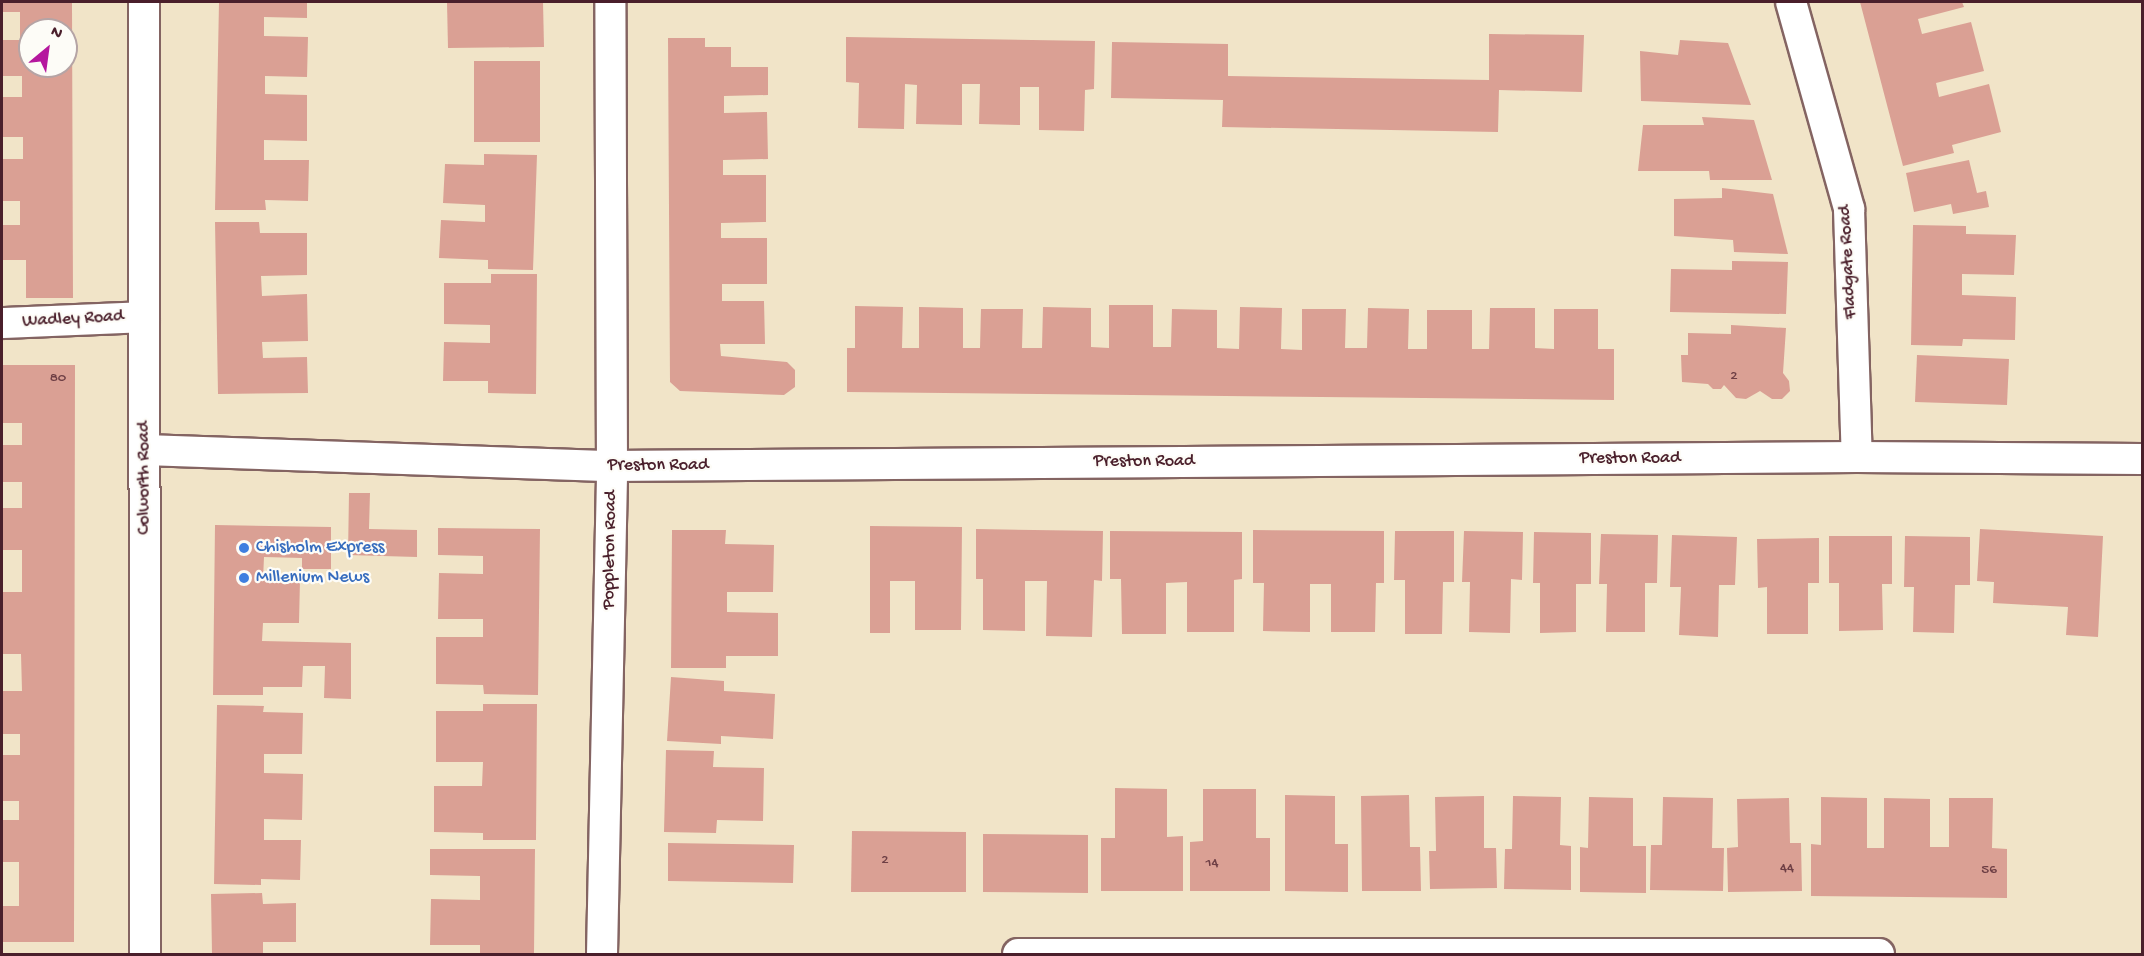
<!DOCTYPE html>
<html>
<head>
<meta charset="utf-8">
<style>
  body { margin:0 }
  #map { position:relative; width:2144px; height:956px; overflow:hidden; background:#f1e4c8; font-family:"Gochi Hand",sans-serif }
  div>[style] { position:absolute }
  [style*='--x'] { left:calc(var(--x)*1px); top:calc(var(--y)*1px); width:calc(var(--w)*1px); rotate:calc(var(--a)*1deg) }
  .building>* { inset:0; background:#daa094 }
  .roads { filter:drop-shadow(2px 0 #846462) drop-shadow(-2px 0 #846462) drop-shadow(0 2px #846462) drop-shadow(0 -2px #846462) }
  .minor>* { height:30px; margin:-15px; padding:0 15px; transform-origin:15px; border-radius:15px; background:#fff }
  .dots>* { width:16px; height:16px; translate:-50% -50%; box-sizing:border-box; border:3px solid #fdfcf7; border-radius:50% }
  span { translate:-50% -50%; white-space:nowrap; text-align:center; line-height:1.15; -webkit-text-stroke:4.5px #fdfcf7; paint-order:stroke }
  .number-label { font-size:15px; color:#6e3f45 }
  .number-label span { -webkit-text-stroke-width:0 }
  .street-label { font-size:18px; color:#4a1f2b }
  .shop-label { font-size:18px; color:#366cbe }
  .left { translate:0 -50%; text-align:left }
  .frame { position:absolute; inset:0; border:3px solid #4a1f2b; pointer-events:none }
  .north { position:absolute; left:18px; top:18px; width:60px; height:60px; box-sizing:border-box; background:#fdfcf7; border:2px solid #b5a4a5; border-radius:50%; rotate:29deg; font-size:16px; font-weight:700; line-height:24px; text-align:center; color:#4a1f2b }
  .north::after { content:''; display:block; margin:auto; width:21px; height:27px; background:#b5179e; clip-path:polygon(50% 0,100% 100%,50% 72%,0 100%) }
</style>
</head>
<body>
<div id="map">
  <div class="building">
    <i style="clip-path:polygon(evenodd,2px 2px,72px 2px,73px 298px,26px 298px,26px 260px,2px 260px,2px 225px,20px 225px,20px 201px,2px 201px,2px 159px,23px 159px,23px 137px,2px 137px,2px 97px,22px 97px,22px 76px,2px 76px,2px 40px,20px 40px,20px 12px,2px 12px,2px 2px,30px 30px,66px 30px,66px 66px,30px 66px,30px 30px)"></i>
    <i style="clip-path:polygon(219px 2px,307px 2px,307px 18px,264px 17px,264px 36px,308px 37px,307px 77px,265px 76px,265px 94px,307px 95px,307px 141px,264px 140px,264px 160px,309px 160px,308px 201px,265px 200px,266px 210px,215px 210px)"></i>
    <i style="clip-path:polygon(447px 2px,543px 2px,544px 47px,448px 48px)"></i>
    <i style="clip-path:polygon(1860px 2px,1962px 2px,1964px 7px,1918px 19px,1922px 34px,1971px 22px,1984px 71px,1936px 83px,1939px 97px,1989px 84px,2001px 132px,1952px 145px,1954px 153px,1903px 166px)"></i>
    <i style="clip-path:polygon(1489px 34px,1584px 35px,1582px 92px,1499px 90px,1498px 132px,1222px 127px,1223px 100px,1111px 98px,1112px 42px,1228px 44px,1228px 76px,1489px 80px)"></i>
    <i style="clip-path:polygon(846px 37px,1095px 41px,1094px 89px,1085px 90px,1084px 131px,1039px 130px,1039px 87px,1020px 87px,1020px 125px,979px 124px,980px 84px,962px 84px,962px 125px,916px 124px,917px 85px,905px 84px,904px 129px,858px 128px,859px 83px,846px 82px)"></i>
    <i style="clip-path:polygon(668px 38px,705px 38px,705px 47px,731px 47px,731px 67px,768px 67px,768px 95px,724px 96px,724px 113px,767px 112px,768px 159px,723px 160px,723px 175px,766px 175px,766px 222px,721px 223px,721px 238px,767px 238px,767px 284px,722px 284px,722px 301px,764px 301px,765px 344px,720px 344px,721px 356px,787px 362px,795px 370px,795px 387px,784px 395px,680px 391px,670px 382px)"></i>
    <i style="clip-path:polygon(1680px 40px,1728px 43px,1751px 105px,1641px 101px,1640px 51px,1678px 55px)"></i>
    <i style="clip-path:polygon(474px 61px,540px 61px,540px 142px,474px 142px)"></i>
    <i style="clip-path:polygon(1702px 117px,1754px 120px,1772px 180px,1710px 180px,1709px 171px,1638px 171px,1643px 125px,1704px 125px)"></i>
    <i style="clip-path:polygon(484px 154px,537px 155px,533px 270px,488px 269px,488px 260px,439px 258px,441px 220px,485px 222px,485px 205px,443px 203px,445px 164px,484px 165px)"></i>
    <i style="clip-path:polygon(1969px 160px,1977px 193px,1986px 191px,1989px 207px,1953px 214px,1951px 204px,1914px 212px,1906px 173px)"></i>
    <i style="clip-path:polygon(1722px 188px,1773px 194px,1788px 254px,1734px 252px,1733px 240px,1674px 236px,1674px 199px,1722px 198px)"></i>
    <i style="clip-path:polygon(215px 222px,259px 222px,260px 233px,307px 233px,307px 275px,261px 276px,262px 296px,307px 294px,308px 341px,262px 342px,263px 358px,307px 357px,308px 393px,218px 394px)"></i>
    <i style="clip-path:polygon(1913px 225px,1966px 226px,1966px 234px,2016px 235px,2014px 275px,1962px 274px,1962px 295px,2016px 297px,2015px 340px,1963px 339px,1962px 346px,1911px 345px)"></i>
    <i style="clip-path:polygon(1732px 261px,1788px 262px,1786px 314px,1670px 312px,1671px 269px,1732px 270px)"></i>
    <i style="clip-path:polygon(491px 274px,537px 274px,536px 394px,488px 393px,488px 381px,443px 381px,444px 342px,490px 343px,490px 325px,444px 324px,444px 283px,491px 283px)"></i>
    <i style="clip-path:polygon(1109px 305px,1153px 305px,1153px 347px,1171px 347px,1172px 309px,1217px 310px,1217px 348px,1239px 349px,1240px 307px,1282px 308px,1281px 349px,1302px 350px,1302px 309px,1346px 309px,1345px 348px,1367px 348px,1368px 308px,1409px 309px,1408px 349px,1427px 349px,1427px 310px,1472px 310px,1472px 349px,1489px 349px,1490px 308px,1535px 308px,1535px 348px,1554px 349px,1554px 309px,1598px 309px,1598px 349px,1614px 349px,1614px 400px,847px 392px,847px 348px,855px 348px,855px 306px,903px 307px,902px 348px,919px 348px,919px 307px,963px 308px,963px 348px,980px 348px,981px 309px,1023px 309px,1022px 348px,1042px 348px,1043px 307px,1091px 308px,1091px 347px,1109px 348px)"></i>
    <i style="clip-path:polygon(1731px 325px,1786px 328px,1783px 373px,1789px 381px,1790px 391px,1782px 399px,1772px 399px,1760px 391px,1746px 399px,1736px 398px,1724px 385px,1721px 389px,1713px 389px,1708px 384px,1682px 382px,1681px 355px,1688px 355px,1688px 333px,1731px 334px)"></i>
    <i style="clip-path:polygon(1917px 355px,2009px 359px,2007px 405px,1915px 402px)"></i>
    <i style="clip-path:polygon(2px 365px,75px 365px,74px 942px,2px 942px,2px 906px,19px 906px,19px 862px,2px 862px,2px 820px,19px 820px,19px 801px,2px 801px,2px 755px,20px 755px,20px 734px,2px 734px,2px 691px,22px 691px,21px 654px,2px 654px,2px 592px,22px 592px,22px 550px,2px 550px,2px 508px,22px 508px,22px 482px,2px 482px,2px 445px,22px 445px,22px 423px,2px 423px)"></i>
    <i style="clip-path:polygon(349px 493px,370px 493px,369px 529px,417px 530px,417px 557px,348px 555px)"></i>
    <i style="clip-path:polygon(215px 525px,331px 527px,331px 569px,302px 569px,302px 558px,264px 557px,263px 580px,300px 580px,299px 623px,263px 623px,262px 641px,351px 643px,351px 699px,324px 698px,325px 666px,303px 666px,302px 687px,263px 687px,263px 695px,213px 695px)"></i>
    <i style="clip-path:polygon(870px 526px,962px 527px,961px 630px,915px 630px,915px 581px,890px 581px,890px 633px,870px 633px)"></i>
    <i style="clip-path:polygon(438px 528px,540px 529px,538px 695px,484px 694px,483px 685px,436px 684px,436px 637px,483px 637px,483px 619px,438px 619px,439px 573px,483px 574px,483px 556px,438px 555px)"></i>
    <i style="clip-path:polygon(976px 529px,1103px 531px,1102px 581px,1094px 580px,1092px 637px,1046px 636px,1047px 581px,1025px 581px,1025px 631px,983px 630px,983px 579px,976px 579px)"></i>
    <i style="clip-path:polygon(1980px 529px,2103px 536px,2098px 637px,2066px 635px,2068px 607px,1993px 603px,1994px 582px,1977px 581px)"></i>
    <i style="clip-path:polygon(672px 530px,726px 530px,725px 544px,774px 545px,773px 592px,727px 592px,727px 612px,778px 613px,778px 656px,726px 656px,726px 668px,671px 668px)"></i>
    <i style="clip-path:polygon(1253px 530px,1384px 531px,1384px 583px,1376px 583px,1375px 632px,1331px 632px,1331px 584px,1310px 584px,1310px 632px,1263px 631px,1264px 583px,1253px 583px)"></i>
    <i style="clip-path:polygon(1110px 531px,1242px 532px,1242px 579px,1234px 580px,1234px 632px,1187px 632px,1187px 582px,1166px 583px,1166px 634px,1122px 634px,1121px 579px,1110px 579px)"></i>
    <i style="clip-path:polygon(1395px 531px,1454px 531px,1454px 582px,1443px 582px,1442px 634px,1405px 634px,1405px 580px,1394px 580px)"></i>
    <i style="clip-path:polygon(1464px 531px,1523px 532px,1522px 580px,1511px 579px,1510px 633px,1469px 632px,1470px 582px,1462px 582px)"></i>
    <i style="clip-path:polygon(1534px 532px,1591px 533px,1591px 584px,1576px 584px,1576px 632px,1540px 633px,1540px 583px,1533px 583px)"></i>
    <i style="clip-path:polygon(1601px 534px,1658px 535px,1657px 583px,1645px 583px,1645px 632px,1606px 632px,1607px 584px,1599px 584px)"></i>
    <i style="clip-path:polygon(1672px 535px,1737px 537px,1735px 585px,1719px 585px,1718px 637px,1679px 635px,1681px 587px,1670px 587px)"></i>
    <i style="clip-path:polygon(1829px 536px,1892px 536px,1892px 584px,1882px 584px,1883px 630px,1839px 631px,1839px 583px,1829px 583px)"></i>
    <i style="clip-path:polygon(1905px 536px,1970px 537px,1970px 585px,1955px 585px,1954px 633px,1913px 632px,1914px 587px,1904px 587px)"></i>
    <i style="clip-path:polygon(1819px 538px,1819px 583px,1808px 583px,1808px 634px,1767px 634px,1767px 587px,1758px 588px,1757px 539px)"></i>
    <i style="clip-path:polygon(671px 677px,724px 681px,724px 691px,775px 694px,773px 739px,721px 736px,721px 744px,667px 741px)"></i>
    <i style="clip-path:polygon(483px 704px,537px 704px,536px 840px,483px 840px,483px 833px,434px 832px,434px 786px,482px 786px,483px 762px,436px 762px,436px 711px,483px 711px)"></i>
    <i style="clip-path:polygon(217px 705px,264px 706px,263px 712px,303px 713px,302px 754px,264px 754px,264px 773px,303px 774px,302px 820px,264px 819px,264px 840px,301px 840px,300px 880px,261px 879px,261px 885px,214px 884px)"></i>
    <i style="clip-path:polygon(666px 750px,714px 751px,713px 767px,764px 768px,763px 821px,717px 820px,716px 833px,664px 832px)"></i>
    <i style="clip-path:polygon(1115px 788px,1167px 789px,1167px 837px,1183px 836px,1183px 891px,1101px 891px,1101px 838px,1115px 838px)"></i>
    <i style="clip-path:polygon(1203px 789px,1256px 789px,1256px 838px,1270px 838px,1270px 891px,1190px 891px,1190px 842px,1203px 841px)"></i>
    <i style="clip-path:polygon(1285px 795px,1335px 796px,1335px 844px,1348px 844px,1348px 892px,1285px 891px)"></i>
    <i style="clip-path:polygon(1409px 795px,1410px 847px,1420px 847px,1421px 891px,1362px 891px,1361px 796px)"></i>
    <i style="clip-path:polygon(1484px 796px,1484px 848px,1496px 848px,1497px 888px,1430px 889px,1429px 851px,1436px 851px,1435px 797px)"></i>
    <i style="clip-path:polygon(1513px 796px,1561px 797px,1560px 845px,1571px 846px,1571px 890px,1504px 889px,1505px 849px,1512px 849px)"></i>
    <i style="clip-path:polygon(1589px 797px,1633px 798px,1633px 846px,1646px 846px,1646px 893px,1580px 892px,1580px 847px,1588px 848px)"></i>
    <i style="clip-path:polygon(1663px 797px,1713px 798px,1712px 848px,1724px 848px,1723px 891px,1650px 890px,1651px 845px,1662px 845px)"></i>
    <i style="clip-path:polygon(1821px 797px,1867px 798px,1867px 848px,1884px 848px,1884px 798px,1930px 799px,1930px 847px,1949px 847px,1949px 798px,1993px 798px,1992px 848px,2007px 849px,2007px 898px,1811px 896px,1811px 844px,1821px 845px)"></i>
    <i style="clip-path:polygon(1789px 798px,1790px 843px,1801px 843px,1802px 891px,1728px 892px,1727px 848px,1738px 847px,1737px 799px)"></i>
    <i style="clip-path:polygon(852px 831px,966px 832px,966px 892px,851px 892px)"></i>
    <i style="clip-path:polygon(983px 834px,1088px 835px,1088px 893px,983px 892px)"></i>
    <i style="clip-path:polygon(668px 843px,794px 845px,793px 883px,668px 881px)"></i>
    <i style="clip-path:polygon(430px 849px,535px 849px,534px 954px,480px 954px,480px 945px,430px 945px,431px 899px,480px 900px,480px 876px,430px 875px)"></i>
    <i style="clip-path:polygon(262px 893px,263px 904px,296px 903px,296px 942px,263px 942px,263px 954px,212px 954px,211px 894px)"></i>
  </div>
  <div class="roads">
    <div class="minor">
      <i style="--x:144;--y:2;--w:952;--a:89.94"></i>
      <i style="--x:1791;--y:2;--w:215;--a:74.3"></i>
      <i style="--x:1849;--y:209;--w:248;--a:88.2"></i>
      <i style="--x:2;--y:323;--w:142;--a:-2.4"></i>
      <i style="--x:145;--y:450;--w:467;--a:2"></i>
      <i style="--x:612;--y:466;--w:1245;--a:-0.41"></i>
      <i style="--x:1857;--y:457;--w:285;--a:0.4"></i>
      <i style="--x:602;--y:954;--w:488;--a:-88.8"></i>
      <i style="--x:612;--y:466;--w:464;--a:-90.2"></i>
      <i style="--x:1018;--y:954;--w:861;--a:0"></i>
    </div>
  </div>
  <div class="dots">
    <i style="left:244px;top:548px;background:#3f7fe0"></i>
    <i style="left:244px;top:578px;background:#3f7fe0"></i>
  </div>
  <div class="number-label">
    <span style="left:1734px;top:377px">2</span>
    <span style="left:58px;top:379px">80</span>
    <span style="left:885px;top:861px">2</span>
    <span style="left:1212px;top:864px">14</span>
    <span style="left:1787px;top:869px">44</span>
    <span style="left:1989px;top:871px">56</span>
  </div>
  <div class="street-label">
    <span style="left:1849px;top:262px;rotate:-93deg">Fladgate Road</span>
    <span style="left:73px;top:320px;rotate:-3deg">Wadley Road</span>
    <span style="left:1630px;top:459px">Preston Road</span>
    <span style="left:1144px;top:462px">Preston Road</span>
    <span style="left:658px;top:466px">Preston Road</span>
    <span style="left:145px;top:478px;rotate:-90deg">Colworth Road</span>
    <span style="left:611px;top:550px;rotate:-89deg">Poppleton Road</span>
  </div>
  <div class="shop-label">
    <span class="left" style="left:256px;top:548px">Chisholm Express</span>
    <span class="left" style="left:256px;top:578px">Millenium News</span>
  </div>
  <div class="frame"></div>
  <div class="north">N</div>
</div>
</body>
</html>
